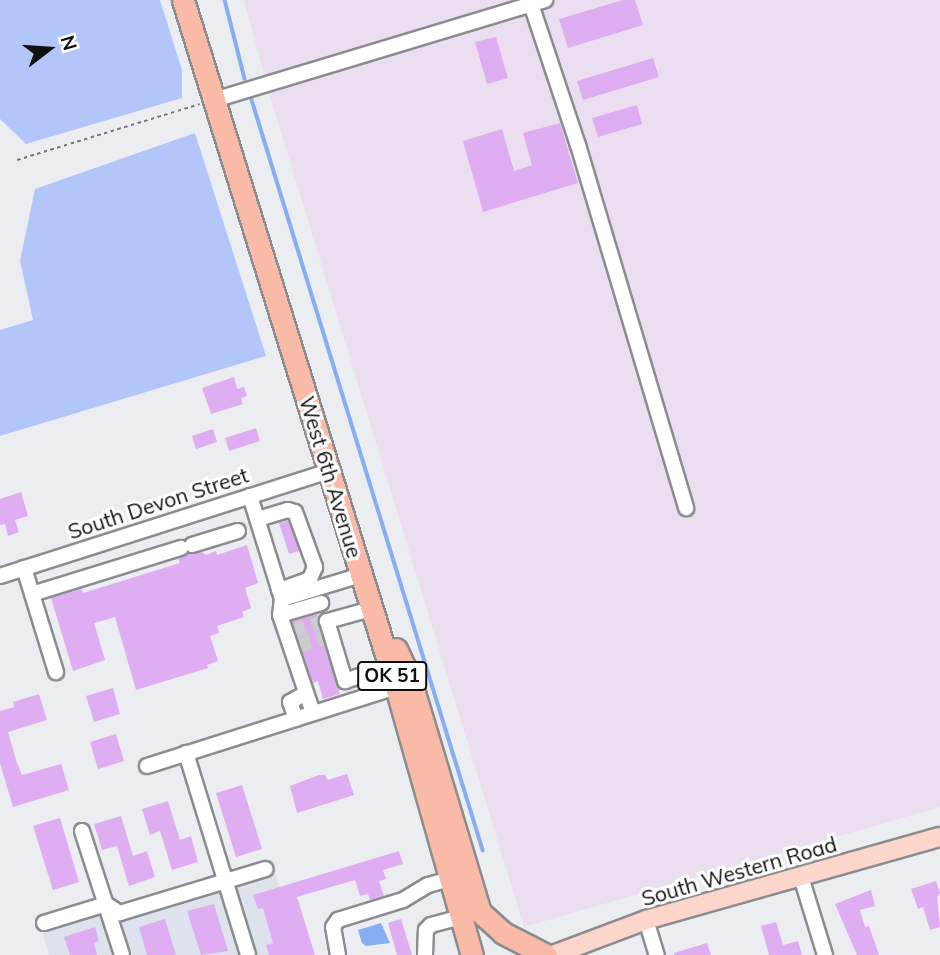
<!DOCTYPE html>
<html>
<head>
<meta charset="utf-8">
<style>
  body { margin:0 }
  #map { position:relative; width:940px; height:955px; overflow:hidden; background:#ecedf1; font-family:Mulish,sans-serif }
  div>[style] { position:absolute }
  [style*='--x'] { left:calc(var(--x)*1px); top:calc(var(--y)*1px); width:calc(var(--w)*1px); rotate:calc(var(--a)*1deg) }
  .built>* { inset:0; background:#dee2ed }
  .education>* { inset:0; background:#ecdef1 }
  .green>* { inset:0; background:#b3c6fa }
  .water>* { inset:0; background:#87adf2 }
  .stream>* { height:3.5px; margin:-1.75px; padding:0 1.75px; transform-origin:1.75px; border-radius:1.75px; background:#87adf2 }
  .building>* { inset:0; background:#dfadf1 }
  .minor-tunnel>* { height:14px; margin-top:-7px; transform-origin:0; background:repeating-linear-gradient(90deg,#cbccd0 0 14px,transparent 0 21px) }
  .path>* { height:2px; margin-top:-1px; transform-origin:0; background:repeating-linear-gradient(90deg,#767679 0 3.5px,transparent 0 7px) }
  .roads { filter:drop-shadow(2px 0 #8a8c8f) drop-shadow(-2px 0 #8a8c8f) drop-shadow(0 2px #8a8c8f) drop-shadow(0 -2px #8a8c8f) }
  .minor>* { height:14px; margin:-7px; padding:0 7px; transform-origin:7px; border-radius:7px; background:#fff }
  .major>* { height:18px; margin:-9px; padding:0 9px; transform-origin:9px; border-radius:9px; background:#fcd6cb }
  .highway>* { height:21px; margin:-10.5px; padding:0 10.5px; transform-origin:10.5px; border-radius:10.5px; background:#fabaa8 }
  span { translate:-50% -50%; white-space:nowrap; text-align:center; line-height:1.15; -webkit-text-stroke:6px #fff; paint-order:stroke }
  .shield-label span { padding:2px 5px; background:#fff; border:2px solid; border-radius:5px; -webkit-text-stroke-width:0 }
  .shield-label { font-size:19px; color:#101012; font-weight:700 }
  .street-label { font-size:21px; color:#101012 }
  .north { position:absolute; left:14px; top:14px; width:70px; height:70px; -webkit-text-stroke:5px #fff; paint-order:stroke; rotate:73deg; font-size:19px; font-weight:700; line-height:28px; text-align:center; color:#101012 }
  .north::after { content:''; display:block; margin:auto; width:24px; height:32px; background:#101012; clip-path:polygon(50% 0,100% 100%,50% 72%,0 100%) }
</style>
</head>
<body>
<div id="map">
  <div class="built">
    <i style="clip-path:polygon(274px 870px,299px 955px,49px 955px,39px 921px,102px 902px,123px 912px)"></i>
  </div>
  <div class="education">
    <i style="clip-path:polygon(244px 0,940px 0,940px 807px,524px 927px,269px 93px)"></i>
  </div>
  <div class="green">
    <i style="clip-path:polygon(0 0,160px 0,182px 70px,182px 98px,26px 144px,0 119px)"></i>
    <i style="clip-path:polygon(195px 133px,266px 356px,0 436px,0 330px,33px 320px,20px 261px,35px 189px)"></i>
  </div>
  <div class="water">
    <i style="clip-path:polygon(381px 923px,390px 943px,366px 946px,362px 943px,358px 930px)"></i>
  </div>
  <div class="stream">
    <i style="--x:225;--y:0;--w:81;--a:75.8"></i>
    <i style="--x:252;--y:100;--w:785;--a:72.88"></i>
  </div>
  <div class="building">
    <i style="clip-path:polygon(623px 0,635px 0,643px 25px,568px 48px,559px 19px)"></i>
    <i style="clip-path:polygon(496px 37px,508px 78px,487px 84px,475px 42px)"></i>
    <i style="clip-path:polygon(653px 58px,659px 77px,583px 100px,577px 81px)"></i>
    <i style="clip-path:polygon(637px 105px,642px 124px,598px 137px,592px 118px)"></i>
    <i style="clip-path:polygon(560px 123px,578px 183px,483px 212px,463px 141px,502px 129px,514px 171px,532px 165px,523px 133px)"></i>
    <i style="clip-path:polygon(234px 377px,237px 389px,244px 387px,247px 396px,241px 398px,243px 404px,211px 414px,202px 388px)"></i>
    <i style="clip-path:polygon(256px 428px,260px 441px,229px 451px,225px 438px)"></i>
    <i style="clip-path:polygon(213px 429px,217px 442px,196px 449px,192px 436px)"></i>
    <i style="clip-path:polygon(21px 492px,28px 516px,15px 520px,19px 532px,8px 536px,5px 524px,0 525px,0 499px)"></i>
    <i style="clip-path:polygon(288px 520px,299px 551px,289px 554px,279px 523px)"></i>
    <i style="clip-path:polygon(247px 545px,258px 583px,245px 588px,251px 608px,242px 612px,244px 617px,217px 626px,219px 633px,210px 636px,218px 661px,207px 665px,208px 668px,136px 690px,115px 617px,94px 623px,105px 660px,73px 671px,51px 598px,82px 589px,83px 593px,180px 563px,178px 559px,189px 554px,202px 552px,206px 555px,216px 551px,217px 555px)"></i>
    <i style="clip-path:polygon(318px 614px,318px 624px,340px 694px,323px 699px,318px 681px,313px 683px,292px 621px)"></i>
    <i style="clip-path:polygon(113px 688px,120px 714px,94px 722px,86px 696px)"></i>
    <i style="clip-path:polygon(39px 694px,47px 720px,8px 732px,17px 763px,22px 775px,61px 764px,69px 790px,13px 807px,0 763px,0 711px,14px 707px,13px 702px)"></i>
    <i style="clip-path:polygon(116px 734px,124px 761px,98px 769px,90px 742px)"></i>
    <i style="clip-path:polygon(347px 774px,354px 795px,297px 813px,290px 786px,319px 775px,325px 775px,328px 780px)"></i>
    <i style="clip-path:polygon(242px 785px,262px 849px,236px 857px,216px 793px)"></i>
    <i style="clip-path:polygon(168px 801px,180px 840px,191px 836px,198px 862px,172px 870px,160px 831px,150px 835px,142px 809px)"></i>
    <i style="clip-path:polygon(121px 816px,133px 856px,147px 851px,155px 877px,129px 886px,117px 846px,102px 850px,94px 824px)"></i>
    <i style="clip-path:polygon(60px 818px,79px 882px,53px 890px,33px 826px)"></i>
    <i style="clip-path:polygon(399px 851px,403px 864px,383px 870px,386px 879px,379px 881px,384px 896px,370px 900px,368px 894px,360px 896px,355px 880px,297px 897px,315px 955px,269px 955px,266px 945px,273px 943px,263px 908px,258px 909px,253px 895px)"></i>
    <i style="clip-path:polygon(936px 881px,940px 893px,937px 897px,940px 927px,930px 930px,923px 907px,918px 909px,911px 889px)"></i>
    <i style="clip-path:polygon(871px 890px,875px 906px,860px 910px,865px 927px,869px 926px,879px 955px,857px 955px,835px 904px)"></i>
    <i style="clip-path:polygon(214px 904px,228px 951px,201px 955px,187px 911px)"></i>
    <i style="clip-path:polygon(165px 919px,176px 955px,147px 955px,139px 927px)"></i>
    <i style="clip-path:polygon(401px 919px,412px 955px,397px 955px,388px 923px)"></i>
    <i style="clip-path:polygon(776px 922px,783px 945px,798px 941px,802px 955px,769px 955px,761px 926px)"></i>
    <i style="clip-path:polygon(95px 927px,99px 941px,94px 943px,97px 955px,70px 955px,64px 937px)"></i>
    <i style="clip-path:polygon(707px 943px,711px 955px,674px 955px,674px 953px)"></i>
  </div>
  <div class="minor-tunnel">
    <i style="--x:292;--y:632;--w:29;--a:-18"></i>
    <i style="--x:297;--y:646;--w:29;--a:-16"></i>
  </div>
  <div class="path">
    <i style="--x:17;--y:160;--w:191;--a:-17"></i>
  </div>
  <div class="roads">
    <div class="minor">
      <i style="--x:531;--y:4;--w:149;--a:71.6"></i>
      <i style="--x:578;--y:145;--w:379;--a:73.4"></i>
      <i style="--x:214;--y:100;--w:346;--a:-16.8"></i>
      <i style="--x:250;--y:496;--w:108;--a:72.7"></i>
      <i style="--x:258;--y:519;--w:31;--a:-17"></i>
      <i style="--x:288;--y:510;--w:7;--a:16"></i>
      <i style="--x:295;--y:512;--w:59;--a:70"></i>
      <i style="--x:315;--y:567;--w:13;--a:113"></i>
      <i style="--x:310;--y:579;--w:33;--a:160"></i>
      <i style="--x:192;--y:545;--w:48;--a:-16.9"></i>
      <i style="--x:24;--y:568;--w:109;--a:72.9"></i>
      <i style="--x:0;--y:576;--w:346;--a:-17.7"></i>
      <i style="--x:32;--y:594;--w:156;--a:-17.2"></i>
      <i style="--x:371;--y:609;--w:46;--a:164.7"></i>
      <i style="--x:327;--y:621;--w:63;--a:73.3"></i>
      <i style="--x:345;--y:681;--w:46;--a:-18.8"></i>
      <i style="--x:280;--y:615;--w:43;--a:-16.3"></i>
      <i style="--x:313;--y:713;--w:103;--a:-108.6"></i>
      <i style="--x:280;--y:615;--w:16;--a:-83"></i>
      <i style="--x:282;--y:599;--w:83;--a:-16.9"></i>
      <i style="--x:296;--y:719;--w:18;--a:-109"></i>
      <i style="--x:290;--y:702;--w:18;--a:-29"></i>
      <i style="--x:186;--y:753;--w:211;--a:72.9"></i>
      <i style="--x:147;--y:766;--w:261;--a:-17.6"></i>
      <i style="--x:82;--y:831;--w:130;--a:72.1"></i>
      <i style="--x:801;--y:877;--w:82;--a:72.9"></i>
      <i style="--x:646;--y:920;--w:37;--a:73"></i>
      <i style="--x:44;--y:923;--w:65;--a:-17"></i>
      <i style="--x:106;--y:904;--w:17;--a:33"></i>
      <i style="--x:120;--y:913;--w:152;--a:-16.8"></i>
      <i style="--x:338;--y:955;--w:28;--a:-100"></i>
      <i style="--x:333;--y:927;--w:9;--a:-54"></i>
      <i style="--x:338;--y:920;--w:68;--a:-17.1"></i>
      <i style="--x:403;--y:900;--w:29;--a:-31"></i>
      <i style="--x:428;--y:885;--w:24;--a:-15"></i>
      <i style="--x:425;--y:955;--w:25;--a:-88"></i>
      <i style="--x:426;--y:930;--w:7;--a:-45"></i>
      <i style="--x:431;--y:925;--w:31;--a:-15"></i>
    </div>
    <div class="major">
      <i style="--x:553;--y:955;--w:99;--a:-20.6"></i>
      <i style="--x:646;--y:920;--w:305;--a:-15.8"></i>
    </div>
    <div class="highway">
      <i style="--x:183;--y:0;--w:719;--a:72.77"></i>
      <i style="--x:396;--y:687;--w:279;--a:74.2"></i>
      <i style="--x:396;--y:649;--w:33;--a:65"></i>
      <i style="--x:410;--y:679;--w:243;--a:73.3"></i>
      <i style="--x:480;--y:912;--w:31;--a:42"></i>
      <i style="--x:503;--y:933;--w:48;--a:27.1"></i>
    </div>
  </div>
  <div class="shield-label">
    <span style="left:392px;top:676px">OK 51</span>
  </div>
  <div class="street-label">
    <span style="left:331px;top:477px;rotate:73deg">West 6th Avenue</span>
    <span style="left:158px;top:503px;rotate:-18deg">South Devon Street</span>
    <span style="left:739px;top:871px;rotate:-16deg">South Western Road</span>
  </div>
  <div class="north">N</div>
</div>
</body>
</html>
